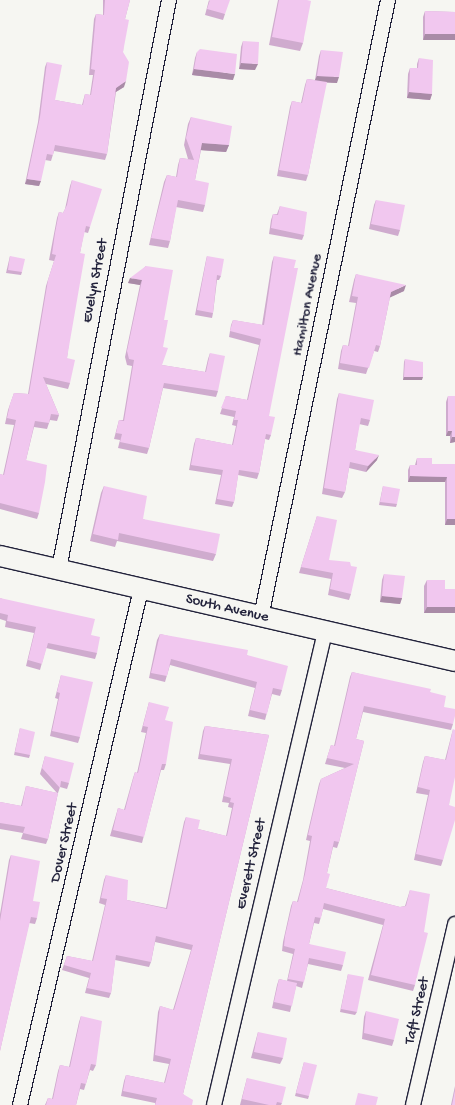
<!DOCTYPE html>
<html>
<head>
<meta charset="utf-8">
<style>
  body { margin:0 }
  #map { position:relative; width:455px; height:1105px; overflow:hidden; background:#f6f6f2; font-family:"Gochi Hand",sans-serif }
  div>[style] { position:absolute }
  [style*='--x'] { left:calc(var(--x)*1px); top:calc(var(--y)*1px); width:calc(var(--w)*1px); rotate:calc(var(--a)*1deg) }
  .roads { filter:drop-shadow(1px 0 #22223b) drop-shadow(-1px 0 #22223b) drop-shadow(0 1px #22223b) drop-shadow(0 -1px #22223b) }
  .street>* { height:14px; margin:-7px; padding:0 7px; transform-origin:7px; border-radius:7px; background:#f6f6f2 }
  .secondary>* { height:20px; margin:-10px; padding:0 10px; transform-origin:10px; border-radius:10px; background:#f6f6f2 }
  .wall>* { inset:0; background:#cfabce }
  .shaded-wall>* { inset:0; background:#a98ba7 }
  .building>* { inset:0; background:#f1c7ef }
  span { translate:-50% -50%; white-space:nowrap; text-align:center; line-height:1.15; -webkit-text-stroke:4px #f6f6f2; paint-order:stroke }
  .street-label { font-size:15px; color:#22223b }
</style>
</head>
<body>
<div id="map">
  <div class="roads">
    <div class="street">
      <i style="--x:59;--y:569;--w:580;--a:-79.06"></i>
      <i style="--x:261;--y:617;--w:630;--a:-78.37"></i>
      <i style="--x:20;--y:1105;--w:530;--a:-76.8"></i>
      <i style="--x:214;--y:1105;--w:488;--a:-76.8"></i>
      <i style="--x:413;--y:1105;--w:186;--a:-76.9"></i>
    </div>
    <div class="secondary">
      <i style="--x:0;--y:556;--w:467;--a:13"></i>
    </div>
  </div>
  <div class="wall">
    <i style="clip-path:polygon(103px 0,130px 0,125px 19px,123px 52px,124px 87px,116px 92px,107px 154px,105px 160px,54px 151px,51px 161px,45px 160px,39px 186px,25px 184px,38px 122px,45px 67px,47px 62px,55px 100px,82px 105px,85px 94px,90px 95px,93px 75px,89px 75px,94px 19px,96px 14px,103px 15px)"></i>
    <i style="clip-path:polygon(209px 0,225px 14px,223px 20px,205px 15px)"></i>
    <i style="clip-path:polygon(278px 0,307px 0,303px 43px,300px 51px,269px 45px)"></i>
    <i style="clip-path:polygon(425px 11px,455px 12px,423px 40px,423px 17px)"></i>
    <i style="clip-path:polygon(243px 41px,255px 70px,239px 69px,241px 47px)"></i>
    <i style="clip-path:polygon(321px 50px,337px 83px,326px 82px,308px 175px,306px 181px,277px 176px,290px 107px,292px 101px,301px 103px,305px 85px,307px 79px,315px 80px,319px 56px)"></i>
    <i style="clip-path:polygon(197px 52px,233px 80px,192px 75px,195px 58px)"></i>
    <i style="clip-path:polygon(419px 58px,432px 94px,430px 100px,407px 98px,408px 74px,410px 68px,417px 68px,417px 64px)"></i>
    <i style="clip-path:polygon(191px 117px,229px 145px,226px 152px,201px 150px,195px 180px,205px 205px,203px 212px,176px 207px,170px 241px,168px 248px,149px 245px,164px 182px,167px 175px,176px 177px,178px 165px,180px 158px,188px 159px,184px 145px,188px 124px)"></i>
    <i style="clip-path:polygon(72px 180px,90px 227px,88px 233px,84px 232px,80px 253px,67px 358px,70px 383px,68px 389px,46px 384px,59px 415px,57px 421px,50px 420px,47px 429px,34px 427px,26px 460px,39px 513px,37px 519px,0 509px,0 474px,3px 475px,14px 425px,5px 424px,8px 410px,14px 393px,28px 394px,46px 286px,54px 261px,49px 260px,57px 218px,59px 212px,63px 213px,65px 209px,70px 186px)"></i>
    <i style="clip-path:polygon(376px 200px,400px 230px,398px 236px,369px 229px,374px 205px)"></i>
    <i style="clip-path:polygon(280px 206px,304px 235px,302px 240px,269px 234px,271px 220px,273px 214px,277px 214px)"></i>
    <i style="clip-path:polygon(10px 256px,22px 272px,21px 275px,6px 273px)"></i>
    <i style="clip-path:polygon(207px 256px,221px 276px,219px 280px,217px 280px,213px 313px,212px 318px,195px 315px,206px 260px)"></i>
    <i style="clip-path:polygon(274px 256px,269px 416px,271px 435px,269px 440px,265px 439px,259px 473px,257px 479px,238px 475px,234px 502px,232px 507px,215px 504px,221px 475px,189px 470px,194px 444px,196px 438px,232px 445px,236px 426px,232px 425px,234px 417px,220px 414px,226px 396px,247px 400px,259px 345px,229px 337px,231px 325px,233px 320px,262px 325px,272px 262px)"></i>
    <i style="clip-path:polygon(146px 266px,164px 320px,162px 365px,205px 372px,208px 359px,210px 353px,218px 391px,216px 397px,163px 388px,149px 448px,147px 454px,118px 448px,120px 440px,114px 439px,119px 420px,123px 420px,132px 366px,127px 365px,125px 357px,140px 285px,128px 283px)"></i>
    <i style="clip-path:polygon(356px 274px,404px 291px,390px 297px,380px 346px,378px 352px,374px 351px,366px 374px,338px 369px,341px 351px,343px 345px,348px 346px,356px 303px,349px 302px,354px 280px)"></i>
    <i style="clip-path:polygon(405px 359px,422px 380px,403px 380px,404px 362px)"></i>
    <i style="clip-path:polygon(339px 393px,370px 420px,368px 426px,359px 424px,355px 450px,377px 460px,366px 472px,349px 468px,345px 492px,342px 498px,322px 494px,337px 399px)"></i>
    <i style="clip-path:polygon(448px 396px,455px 442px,450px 443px,450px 436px,446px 436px,446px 402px)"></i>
    <i style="clip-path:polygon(417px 458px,432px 464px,455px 464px,455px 525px,445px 525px,445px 482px,408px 482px,408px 470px,410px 465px,415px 465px)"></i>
    <i style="clip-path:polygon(104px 486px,143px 519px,216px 554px,213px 561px,117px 541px,115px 547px,90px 541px,101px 493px)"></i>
    <i style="clip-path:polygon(383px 486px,397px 504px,396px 507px,379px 505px)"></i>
    <i style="clip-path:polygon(317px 516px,329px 560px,351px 594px,349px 600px,328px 595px,331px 579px,299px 573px)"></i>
    <i style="clip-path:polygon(384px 574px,402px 598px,400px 604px,380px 602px,382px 580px)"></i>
    <i style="clip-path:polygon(427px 580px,445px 589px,455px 613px,424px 613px,424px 586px)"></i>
    <i style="clip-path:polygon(0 598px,91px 635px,97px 653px,95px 659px,46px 648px,40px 670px,26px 666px,34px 633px,5px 627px,6px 621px,0 619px)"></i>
    <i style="clip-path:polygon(160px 634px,247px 655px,282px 690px,280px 696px,272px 694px,265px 720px,248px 716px,255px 688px,170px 665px,165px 682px,149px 678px,157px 640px)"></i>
    <i style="clip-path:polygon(352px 672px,430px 692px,444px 707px,453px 724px,451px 730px,363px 712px,356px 739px,364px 741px,339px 842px,337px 848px,333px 847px,327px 873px,326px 888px,400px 907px,405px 906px,410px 890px,415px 985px,413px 991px,368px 980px,383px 925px,323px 909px,319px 924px,314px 923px,309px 944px,343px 965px,341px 971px,308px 964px,302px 988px,296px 986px,290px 1012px,272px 1008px,277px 985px,279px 979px,287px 981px,293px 954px,282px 951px,283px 942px,291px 906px,293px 901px,297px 902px,303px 880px,310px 841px,306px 840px,319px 784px,321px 779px,345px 768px,325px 764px,331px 745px,334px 746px,350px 677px)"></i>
    <i style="clip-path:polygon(61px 675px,80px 737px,78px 743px,50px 736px,58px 699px,55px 698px)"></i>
    <i style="clip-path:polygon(149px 702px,165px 720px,166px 764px,164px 770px,161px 770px,142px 843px,110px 836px,118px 808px,124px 810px,133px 778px,135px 772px,137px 773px,146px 733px,141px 732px)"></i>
    <i style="clip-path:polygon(205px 726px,269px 735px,183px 1094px,192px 1105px,155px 1105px,155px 1103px,121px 1096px,124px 1081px,126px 1075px,164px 1083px,169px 1064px,153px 1061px,158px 1012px,160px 1006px,173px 1010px,191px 950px,155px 942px,151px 962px,149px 967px,115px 960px,111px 993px,109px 998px,85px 993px,89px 978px,62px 970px,67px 956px,92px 961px,105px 905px,99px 903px,104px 880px,106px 875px,127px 900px,166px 908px,184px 822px,186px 817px,198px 829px,226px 836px,232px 808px,228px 807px,229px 803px,222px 802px,230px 764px,198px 759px,203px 731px)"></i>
    <i style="clip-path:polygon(20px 728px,30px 755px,29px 758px,14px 755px)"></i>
    <i style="clip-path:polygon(453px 729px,449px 805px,443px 860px,441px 866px,414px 860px,428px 795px,416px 793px,423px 762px,425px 756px,445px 760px)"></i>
    <i style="clip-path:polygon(45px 756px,69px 783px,67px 789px,60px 787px,58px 793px,48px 839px,46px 844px,21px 839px,23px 833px,0 829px,0 802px,21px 806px,26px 786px,57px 793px,40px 774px)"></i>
    <i style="clip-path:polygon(11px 855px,33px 901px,37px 918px,35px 924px,29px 923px,0 1051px,0 914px,9px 860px)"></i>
    <i style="clip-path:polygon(348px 974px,357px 1012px,355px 1015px,340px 1012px)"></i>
    <i style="clip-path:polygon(366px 1011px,394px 1040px,392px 1046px,362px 1039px,364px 1017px)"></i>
    <i style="clip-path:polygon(81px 1016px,96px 1065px,93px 1071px,90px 1070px,84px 1090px,80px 1089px,76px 1105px,45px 1105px,48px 1098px,52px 1099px,58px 1071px,60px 1065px,69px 1067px,79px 1022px)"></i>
    <i style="clip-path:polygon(258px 1032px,283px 1058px,280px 1064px,251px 1058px)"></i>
    <i style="clip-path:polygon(304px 1062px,309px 1096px,308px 1099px,295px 1096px)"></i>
    <i style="clip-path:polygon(247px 1078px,282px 1103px,281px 1105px,240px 1105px)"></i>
    <i style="clip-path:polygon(455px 1086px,455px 1105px,451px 1105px)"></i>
  </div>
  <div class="shaded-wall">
    <i style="clip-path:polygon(425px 34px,455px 34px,455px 40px,423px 40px)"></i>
    <i style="clip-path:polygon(241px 63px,258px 64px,255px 70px,239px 69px)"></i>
    <i style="clip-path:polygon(194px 69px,235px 74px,233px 80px,192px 75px)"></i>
    <i style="clip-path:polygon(317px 76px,339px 77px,337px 83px,314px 82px)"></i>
    <i style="clip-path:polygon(126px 81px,124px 87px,114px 93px,116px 88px)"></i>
    <i style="clip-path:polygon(409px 92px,432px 94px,430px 100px,407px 98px)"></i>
    <i style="clip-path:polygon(202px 143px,229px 145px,226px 152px,199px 150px)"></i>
    <i style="clip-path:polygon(27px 179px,41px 181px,39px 186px,25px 184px)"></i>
    <i style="clip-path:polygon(130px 278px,142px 280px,140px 285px,128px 283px)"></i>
    <i style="clip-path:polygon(406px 285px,404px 291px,389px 298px,391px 292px)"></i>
    <i style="clip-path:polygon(404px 377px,423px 377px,422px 380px,403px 380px)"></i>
    <i style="clip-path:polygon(448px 431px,452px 431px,450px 436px,446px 436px)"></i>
    <i style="clip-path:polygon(452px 437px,455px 437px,455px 442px,450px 443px)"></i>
    <i style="clip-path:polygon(379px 455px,377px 460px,366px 472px,368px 466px)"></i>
    <i style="clip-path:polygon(410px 476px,447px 477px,445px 482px,408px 482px)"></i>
    <i style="clip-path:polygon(447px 519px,455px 519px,455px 525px,445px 525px)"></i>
    <i style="clip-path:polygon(382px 596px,402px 598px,400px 604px,380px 602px)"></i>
    <i style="clip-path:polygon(427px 607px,455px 607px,455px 613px,424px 613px)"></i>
  </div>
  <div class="building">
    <i style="clip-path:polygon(105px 0,130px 0,125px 19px,129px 20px,123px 52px,129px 62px,126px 81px,116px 88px,107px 154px,55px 145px,53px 155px,47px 154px,41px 181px,27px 179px,40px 117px,47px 62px,62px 65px,55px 100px,83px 105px,85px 94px,91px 95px,95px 70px,91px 69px,96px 14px,104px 15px)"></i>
    <i style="clip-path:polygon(210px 0,230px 0,225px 14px,207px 9px)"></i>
    <i style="clip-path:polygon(279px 0,307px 0,311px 1px,303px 43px,272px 37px)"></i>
    <i style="clip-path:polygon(425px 11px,455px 12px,455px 34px,425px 34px)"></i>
    <i style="clip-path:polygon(243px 41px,259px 42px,258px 64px,241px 63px)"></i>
    <i style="clip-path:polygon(200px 49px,237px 54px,235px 74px,194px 69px,197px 52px)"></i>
    <i style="clip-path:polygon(321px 50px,343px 52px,339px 77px,317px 76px)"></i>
    <i style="clip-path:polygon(419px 58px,433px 60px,432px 94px,409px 92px,410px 68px,418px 68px)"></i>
    <i style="clip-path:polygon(307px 79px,327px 82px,308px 175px,279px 170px,292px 101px,302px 103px)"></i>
    <i style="clip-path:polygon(191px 117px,232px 126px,229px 145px,202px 143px,195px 180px,209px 183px,205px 205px,178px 200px,170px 241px,151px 238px,167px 175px,177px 177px,180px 158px,194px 160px,186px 138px)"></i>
    <i style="clip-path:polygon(72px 180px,102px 189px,90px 227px,86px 226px,80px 253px,85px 254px,67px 358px,75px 360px,70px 383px,43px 377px,59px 415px,51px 414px,49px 423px,35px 421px,26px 460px,47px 465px,45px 482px,39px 513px,0 503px,0 474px,4px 475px,16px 420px,7px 418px,10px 404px,14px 393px,29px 394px,48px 280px,56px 255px,52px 254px,55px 233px,59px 212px,63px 213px,67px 205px)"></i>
    <i style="clip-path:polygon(376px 200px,405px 205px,400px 230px,371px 224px)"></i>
    <i style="clip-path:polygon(280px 206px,307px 212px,304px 235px,271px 228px,273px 214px,278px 215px)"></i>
    <i style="clip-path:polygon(10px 256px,25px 259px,22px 272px,8px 270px)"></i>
    <i style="clip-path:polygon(207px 256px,224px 259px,221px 276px,217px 275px,213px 313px,197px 310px)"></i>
    <i style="clip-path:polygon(274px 256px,296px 260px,294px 268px,298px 268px,269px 416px,275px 417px,271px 435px,266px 434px,259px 473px,239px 470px,234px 502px,217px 499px,223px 470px,191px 465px,196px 438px,233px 445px,238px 420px,234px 420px,236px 411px,221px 408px,226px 396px,248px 400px,261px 339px,230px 331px,233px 320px,264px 325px)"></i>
    <i style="clip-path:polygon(146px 266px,173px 270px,164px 320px,168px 320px,163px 347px,168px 348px,162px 365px,206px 372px,210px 353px,225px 356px,218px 391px,164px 383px,149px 448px,120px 442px,122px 434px,116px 433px,119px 420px,124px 421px,134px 360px,129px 359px,127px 351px,142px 280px,130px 278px)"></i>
    <i style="clip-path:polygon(356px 274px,406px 285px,391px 292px,380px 346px,376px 345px,369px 368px,340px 363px,343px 345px,349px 346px,358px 297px,352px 296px)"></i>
    <i style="clip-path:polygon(405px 359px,423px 362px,423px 377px,404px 377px)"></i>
    <i style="clip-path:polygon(339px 393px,374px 400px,370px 420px,361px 418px,355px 450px,379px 455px,368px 466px,350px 462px,345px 492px,324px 488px)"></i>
    <i style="clip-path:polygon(448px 396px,455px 396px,455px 437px,452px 437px,452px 431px,448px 431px)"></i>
    <i style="clip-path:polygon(417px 458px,432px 458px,432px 464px,455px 464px,455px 519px,447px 519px,447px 477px,410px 476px,410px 465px,417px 465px)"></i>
    <i style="clip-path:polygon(104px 486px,147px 496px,143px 519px,220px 534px,216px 554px,119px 533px,118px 540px,93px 534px)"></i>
    <i style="clip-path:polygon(383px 486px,400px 489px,397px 504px,380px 502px)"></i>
    <i style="clip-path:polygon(317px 516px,337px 520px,329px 560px,350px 562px,351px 566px,357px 567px,351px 594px,330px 589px,333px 573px,301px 567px)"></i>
    <i style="clip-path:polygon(384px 574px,405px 576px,402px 598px,382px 596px)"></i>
    <i style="clip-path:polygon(427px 580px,445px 580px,445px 589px,455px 589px,455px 607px,427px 607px)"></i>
    <i style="clip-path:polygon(0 598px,95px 619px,91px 635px,100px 637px,97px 653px,48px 643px,42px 664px,28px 660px,36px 627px,7px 621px,8px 615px,0 613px)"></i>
    <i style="clip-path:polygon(160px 634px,248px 650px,247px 655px,288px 666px,282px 690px,273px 688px,267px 714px,250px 710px,257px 682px,171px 659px,167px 676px,151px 673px)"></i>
    <i style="clip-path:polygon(352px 672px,431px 689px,430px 692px,446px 696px,444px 707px,455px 709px,455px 716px,453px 724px,364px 706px,356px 739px,364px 741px,339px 842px,334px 841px,327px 873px,330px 874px,326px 888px,400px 907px,406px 906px,410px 890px,430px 894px,424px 932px,428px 933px,415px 985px,371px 975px,385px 919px,324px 903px,321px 918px,315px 917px,309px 944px,346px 952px,343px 965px,309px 958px,304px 982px,288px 979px,295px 949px,284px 946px,285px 936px,293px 901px,298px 902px,305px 874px,312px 836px,308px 835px,321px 779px,354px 764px,327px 758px,331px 745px,335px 746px)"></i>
    <i style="clip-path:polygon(61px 675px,93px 682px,80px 737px,52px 731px,60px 693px,57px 692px)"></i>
    <i style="clip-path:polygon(149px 702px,169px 707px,165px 720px,173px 722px,166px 764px,162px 764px,144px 837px,113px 830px,118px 808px,125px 810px,135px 772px,138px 773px,148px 727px,143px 726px)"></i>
    <i style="clip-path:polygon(205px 726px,269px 735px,183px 1094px,193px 1100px,192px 1105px,155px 1105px,157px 1098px,123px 1091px,126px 1075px,165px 1083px,171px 1059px,155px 1055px,160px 1006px,174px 1010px,193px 945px,156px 936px,151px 962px,116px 955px,111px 993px,87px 988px,91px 973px,64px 965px,67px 956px,93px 961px,107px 899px,101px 898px,106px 875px,128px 880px,127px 900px,167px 909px,186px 817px,200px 820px,198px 829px,227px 836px,234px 803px,230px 802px,231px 798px,224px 796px,232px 759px,200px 754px)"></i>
    <i style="clip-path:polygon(20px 728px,35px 732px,30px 755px,15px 752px)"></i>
    <i style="clip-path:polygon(453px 729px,455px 730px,455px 777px,449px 805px,455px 807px,455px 820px,443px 860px,416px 854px,430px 790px,418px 787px,425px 756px,446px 760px)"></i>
    <i style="clip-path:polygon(45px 756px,74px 763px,69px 783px,61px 781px,60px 788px,42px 768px)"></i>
    <i style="clip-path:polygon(26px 786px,58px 793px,48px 839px,23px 833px,25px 827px,0 823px,0 802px,22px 806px)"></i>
    <i style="clip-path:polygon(11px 855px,40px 861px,33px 901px,40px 902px,37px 918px,31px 917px,0 1051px,0 921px)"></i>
    <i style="clip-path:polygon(348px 974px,364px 977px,357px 1012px,341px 1009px)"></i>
    <i style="clip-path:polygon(279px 979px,297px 983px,292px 1006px,274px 1002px)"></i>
    <i style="clip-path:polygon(366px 1011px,399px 1019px,394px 1040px,364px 1033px)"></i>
    <i style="clip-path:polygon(81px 1016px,102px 1021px,96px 1065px,91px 1064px,86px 1084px,81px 1083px,76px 1105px,46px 1105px,48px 1098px,53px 1099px,60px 1065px,70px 1067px)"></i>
    <i style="clip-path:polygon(258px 1032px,287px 1038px,283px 1058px,254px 1052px)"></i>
    <i style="clip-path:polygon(304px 1062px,317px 1065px,309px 1096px,296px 1093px)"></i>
    <i style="clip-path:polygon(247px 1078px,286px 1087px,282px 1103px,277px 1102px,276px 1105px,269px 1105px,242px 1099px)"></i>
    <i style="clip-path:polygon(455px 1090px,455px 1105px,452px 1105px)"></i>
    <i style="clip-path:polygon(358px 1093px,378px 1097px,376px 1105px,355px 1105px)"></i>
  </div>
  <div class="street-label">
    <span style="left:96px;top:281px;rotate:-79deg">Evelyn Street</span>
    <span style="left:308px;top:305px;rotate:-79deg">Hamilton Avenue</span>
    <span style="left:227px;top:609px;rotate:13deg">South Avenue</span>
    <span style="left:65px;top:843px;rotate:-77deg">Dover Street</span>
    <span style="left:252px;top:864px;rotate:-77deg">Everett Street</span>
    <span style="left:418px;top:1011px;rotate:-77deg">Taft Street</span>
  </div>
</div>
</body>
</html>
